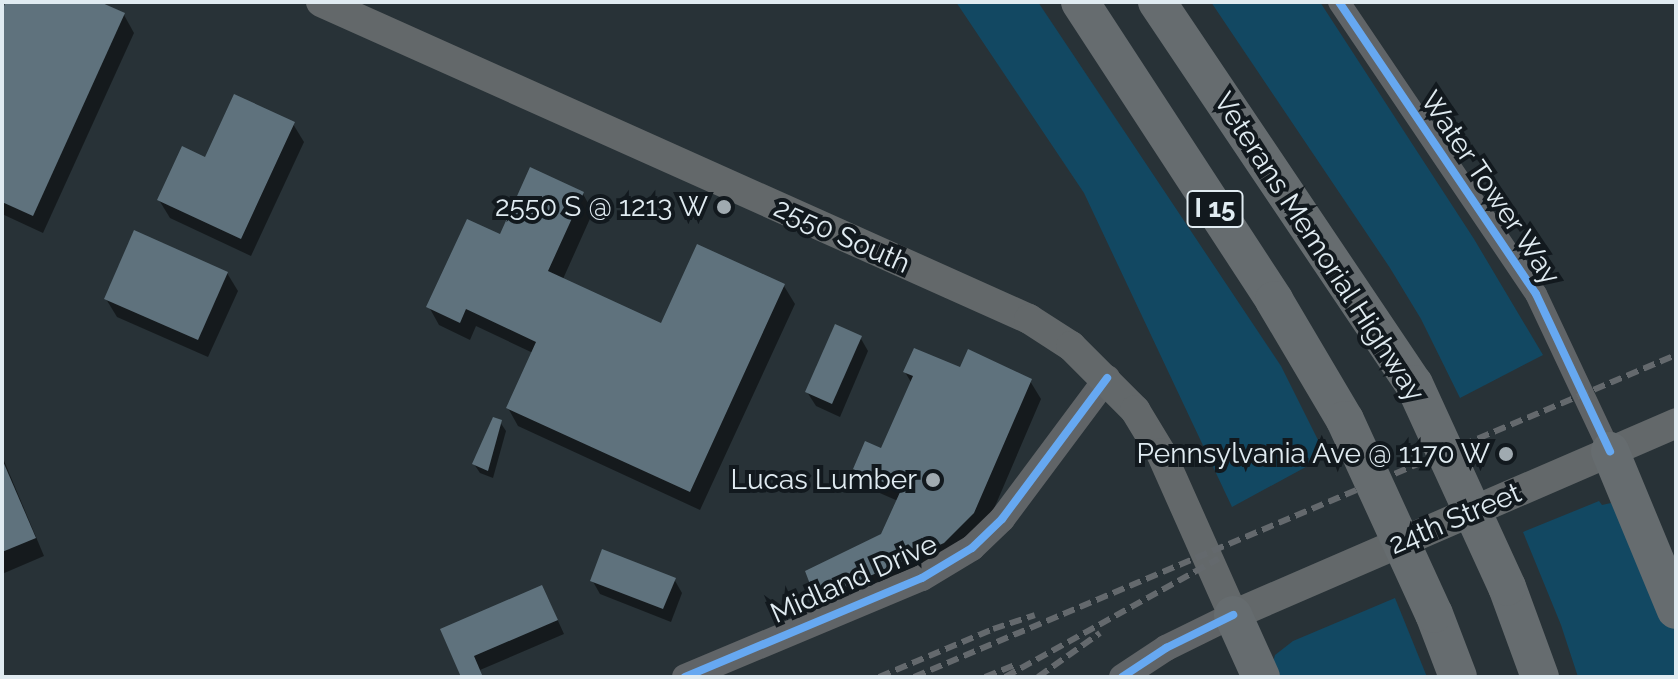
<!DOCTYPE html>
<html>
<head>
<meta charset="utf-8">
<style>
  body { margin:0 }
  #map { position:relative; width:1678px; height:679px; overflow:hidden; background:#283237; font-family:Raleway,sans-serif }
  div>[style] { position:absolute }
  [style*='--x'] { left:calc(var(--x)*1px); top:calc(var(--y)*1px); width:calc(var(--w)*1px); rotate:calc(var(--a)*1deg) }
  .green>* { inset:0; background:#124862 }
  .shadow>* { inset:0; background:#0007 }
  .building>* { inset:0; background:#5f727d }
  .minor>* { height:22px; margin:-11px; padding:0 11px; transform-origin:11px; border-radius:11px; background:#606467 }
  .tertiary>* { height:26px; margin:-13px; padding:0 13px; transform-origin:13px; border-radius:13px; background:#606467 }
  .secondary>* { height:30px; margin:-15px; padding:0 15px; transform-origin:15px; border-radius:15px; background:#63686a }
  .motorway>* { height:38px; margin:-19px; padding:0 19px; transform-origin:19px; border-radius:19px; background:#666c6f }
  .rail>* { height:6px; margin-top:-3px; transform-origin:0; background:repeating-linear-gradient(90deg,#64696d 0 12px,transparent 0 18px) }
  .motorway-bridge>* { height:38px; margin:-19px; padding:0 19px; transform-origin:19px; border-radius:19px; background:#666c6f }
  .cycleway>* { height:8px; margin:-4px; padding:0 4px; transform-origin:4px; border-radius:4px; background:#66a8f1 }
  .dots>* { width:22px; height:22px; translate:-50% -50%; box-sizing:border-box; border:4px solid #12191e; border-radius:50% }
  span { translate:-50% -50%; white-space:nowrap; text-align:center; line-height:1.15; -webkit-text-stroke:8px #12191e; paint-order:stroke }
  .shield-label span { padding:2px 6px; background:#12191e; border:2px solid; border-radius:6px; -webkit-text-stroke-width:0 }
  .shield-label { font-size:26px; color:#e0ebf1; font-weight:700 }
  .street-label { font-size:28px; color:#e0ebf1 }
  .poi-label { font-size:28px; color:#e0ebf1 }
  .right { translate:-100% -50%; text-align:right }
  .frame { position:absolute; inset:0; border:4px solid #e0ebf1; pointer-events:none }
</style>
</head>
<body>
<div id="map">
  <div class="green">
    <i style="clip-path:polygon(956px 2px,1038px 2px,1281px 366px,1326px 456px,1232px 507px,1084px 193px)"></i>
    <i style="clip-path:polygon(1211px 2px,1320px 2px,1474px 239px,1543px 355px,1460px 398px,1421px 319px,1390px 268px)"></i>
    <i style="clip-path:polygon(1599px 501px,1602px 505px,1611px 503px,1676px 628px,1676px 677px,1578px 677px,1561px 625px,1523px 532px)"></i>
    <i style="clip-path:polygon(1395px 598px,1427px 677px,1277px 677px,1272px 666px,1275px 655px,1293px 641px)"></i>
  </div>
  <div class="shadow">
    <i style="clip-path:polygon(8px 2px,95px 2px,124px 15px,134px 33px,43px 233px,2px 214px,2px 15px)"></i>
    <i style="clip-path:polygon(293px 124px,304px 142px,251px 256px,170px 218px,159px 200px)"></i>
    <i style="clip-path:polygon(583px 194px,593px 212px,563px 279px,662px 325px,784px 286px,795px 304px,700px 510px,518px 426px,508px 408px,533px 353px,476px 326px,470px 340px,439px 325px,429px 307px,501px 237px)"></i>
    <i style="clip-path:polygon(227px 273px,238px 291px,208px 357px,117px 317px,106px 299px)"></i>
    <i style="clip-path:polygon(860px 337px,868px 351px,840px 417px,816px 406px,807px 392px)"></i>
    <i style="clip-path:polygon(962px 369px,1030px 381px,1041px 399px,984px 532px,828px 617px,807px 572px,883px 535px,898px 501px,866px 487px,855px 469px,882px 451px,912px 384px,905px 372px)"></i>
    <i style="clip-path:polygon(500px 422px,506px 431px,493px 478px,480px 473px,474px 464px)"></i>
    <i style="clip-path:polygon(2px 456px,44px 556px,2px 574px)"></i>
    <i style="clip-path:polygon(674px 579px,682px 593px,671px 622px,600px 594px,592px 580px)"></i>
    <i style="clip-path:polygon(549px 601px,564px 634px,480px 670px,483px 677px,463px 677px,442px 630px)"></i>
  </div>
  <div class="building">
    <i style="clip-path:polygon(6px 2px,100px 2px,125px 13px,33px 216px,2px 202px,2px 10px)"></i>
    <i style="clip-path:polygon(234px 94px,295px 122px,241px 239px,157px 200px,182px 146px,205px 157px)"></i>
    <i style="clip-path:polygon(530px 167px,584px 192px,548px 271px,661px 323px,697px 244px,785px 284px,690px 492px,506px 408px,536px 342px,466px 309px,460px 323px,426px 307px,467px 219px,500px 234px)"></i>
    <i style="clip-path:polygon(134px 230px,228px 272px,198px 340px,104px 299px)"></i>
    <i style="clip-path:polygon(835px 324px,862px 336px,832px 404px,805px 392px)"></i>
    <i style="clip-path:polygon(914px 348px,960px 367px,968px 349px,1032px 379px,974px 513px,944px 543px,816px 600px,805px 571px,881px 534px,901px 490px,853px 469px,865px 441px,881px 448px,913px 376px,903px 372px)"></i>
    <i style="clip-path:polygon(493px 417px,502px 420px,488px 471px,472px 464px)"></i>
    <i style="clip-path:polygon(2px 459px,36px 538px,2px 552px)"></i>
    <i style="clip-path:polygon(602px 549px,676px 578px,663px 609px,590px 581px)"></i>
    <i style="clip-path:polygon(542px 585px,558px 620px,474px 656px,483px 677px,461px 677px,440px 629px)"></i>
  </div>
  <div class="minor">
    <i style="--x:1339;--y:2;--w:352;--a:56"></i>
    <i style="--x:1536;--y:294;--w:174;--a:64.8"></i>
  </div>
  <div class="tertiary">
    <i style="--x:685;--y:677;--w:257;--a:-22.7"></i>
    <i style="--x:922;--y:578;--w:58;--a:-31"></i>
    <i style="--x:972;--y:548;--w:42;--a:-44"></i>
    <i style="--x:1002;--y:519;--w:176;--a:-53.3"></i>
    <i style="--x:1122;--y:677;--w:53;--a:-33.4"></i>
    <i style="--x:1166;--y:648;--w:75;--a:-26.2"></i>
  </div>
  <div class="secondary">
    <i style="--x:321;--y:2;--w:776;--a:24.12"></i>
    <i style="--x:1029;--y:319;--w:50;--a:32.7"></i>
    <i style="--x:1071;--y:346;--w:91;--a:45"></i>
    <i style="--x:1135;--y:410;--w:50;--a:58.8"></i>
    <i style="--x:1161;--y:453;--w:177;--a:66"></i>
    <i style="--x:1233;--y:615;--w:483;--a:-23.4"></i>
  </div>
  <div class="motorway">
    <i style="--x:1080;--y:2;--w:356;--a:56.9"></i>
    <i style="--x:1274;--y:300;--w:139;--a:59.4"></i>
    <i style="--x:1157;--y:2;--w:460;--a:56.1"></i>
    <i style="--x:1610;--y:451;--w:172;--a:67.5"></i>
    <i style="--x:1507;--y:587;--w:96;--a:69.9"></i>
    <i style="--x:1434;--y:614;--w:67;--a:69.1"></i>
    <i style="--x:1233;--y:615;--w:68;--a:65.7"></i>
  </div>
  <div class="rail">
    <i style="--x:879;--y:677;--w:124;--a:-22.8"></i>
    <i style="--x:993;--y:629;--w:44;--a:-18.4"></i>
    <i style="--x:914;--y:677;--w:827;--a:-22.91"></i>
    <i style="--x:985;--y:677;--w:32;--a:-22"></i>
    <i style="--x:1005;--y:677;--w:244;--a:-29"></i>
    <i style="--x:1038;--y:677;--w:76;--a:-35.4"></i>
  </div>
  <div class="motorway-bridge">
    <i style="--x:1414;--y:384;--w:223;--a:65.4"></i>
    <i style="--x:1345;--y:420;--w:213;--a:65.4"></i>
  </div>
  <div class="cycleway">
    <i style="--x:1339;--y:2;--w:352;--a:56"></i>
    <i style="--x:1536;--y:294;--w:174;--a:64.8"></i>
    <i style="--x:685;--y:677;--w:257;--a:-22.7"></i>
    <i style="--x:922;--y:578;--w:58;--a:-31"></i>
    <i style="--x:972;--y:548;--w:42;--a:-44"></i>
    <i style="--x:1002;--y:519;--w:176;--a:-53.3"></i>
    <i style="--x:1122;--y:677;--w:53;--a:-33.4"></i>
    <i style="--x:1166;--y:648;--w:75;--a:-26.2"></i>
  </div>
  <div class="dots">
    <i style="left:724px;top:207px;background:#a0aab0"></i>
    <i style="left:1506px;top:454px;background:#a0aab0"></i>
    <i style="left:933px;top:480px;background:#a0aab0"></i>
  </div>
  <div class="shield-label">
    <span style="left:1215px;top:209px">I 15</span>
  </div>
  <div class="street-label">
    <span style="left:1490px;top:188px;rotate:56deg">Water Tower Way</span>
    <span style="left:842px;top:236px;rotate:24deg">2550 South</span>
    <span style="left:1319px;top:247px;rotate:57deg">Veterans Memorial Highway</span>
    <span style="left:1455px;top:519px;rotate:-23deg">24th Street</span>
    <span style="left:854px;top:579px;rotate:-24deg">Midland Drive</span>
  </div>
  <div class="poi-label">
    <span class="right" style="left:708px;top:207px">2550 S @ 1213 W</span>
    <span class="right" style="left:1490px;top:454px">Pennsylvania Ave @ 1170 W</span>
    <span class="right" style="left:917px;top:480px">Lucas Lumber</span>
  </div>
  <div class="frame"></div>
</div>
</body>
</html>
